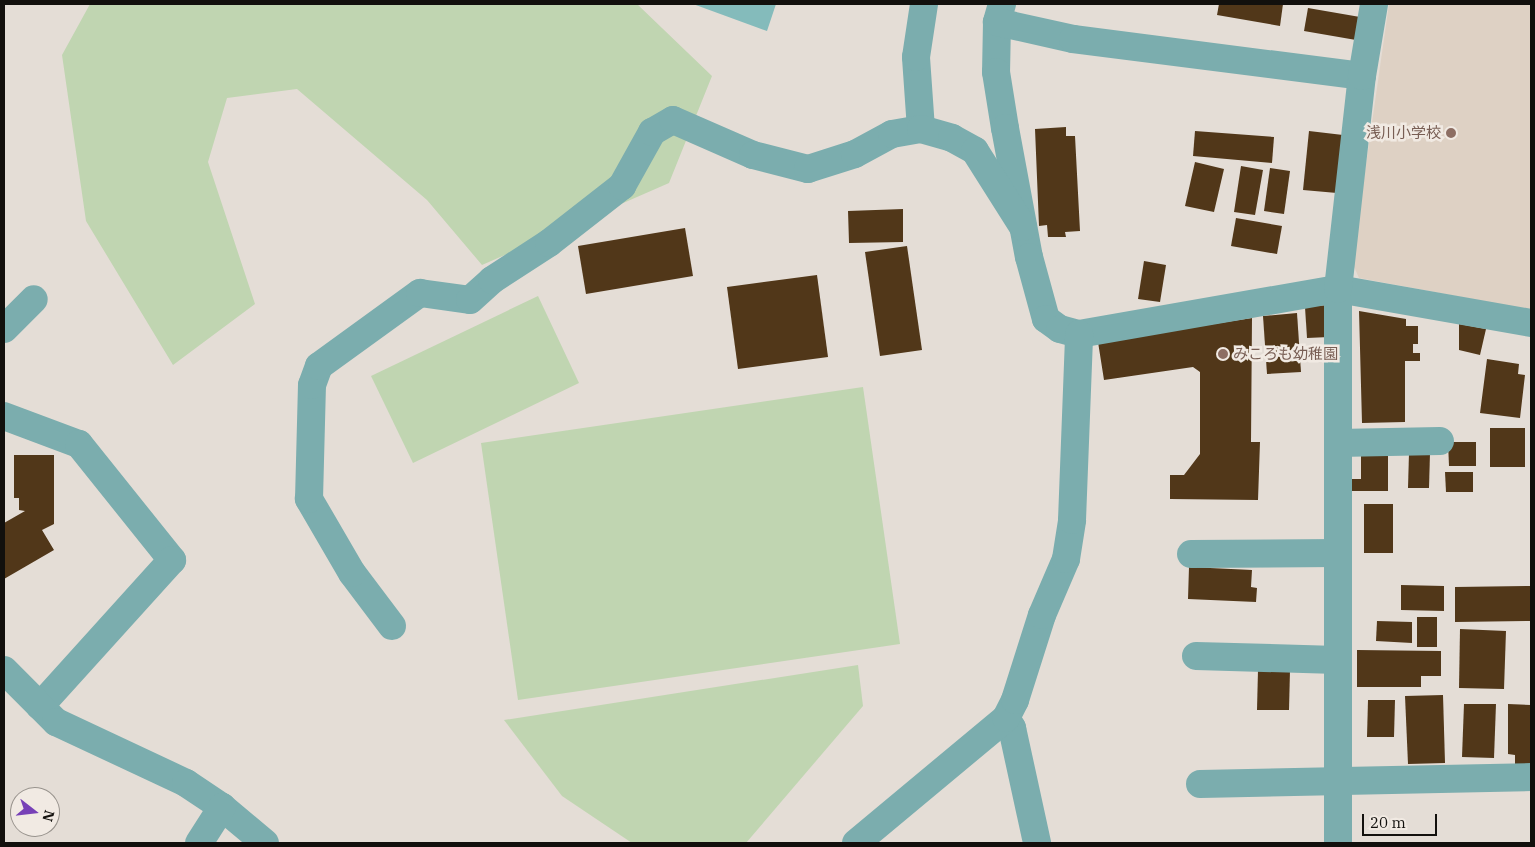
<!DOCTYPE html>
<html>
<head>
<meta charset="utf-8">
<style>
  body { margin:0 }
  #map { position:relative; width:1535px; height:847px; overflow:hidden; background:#e4ddd6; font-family:"IBM Plex Serif","Noto Sans JP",serif }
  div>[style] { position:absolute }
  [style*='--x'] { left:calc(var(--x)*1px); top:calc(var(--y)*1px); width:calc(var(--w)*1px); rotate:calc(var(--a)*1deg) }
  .built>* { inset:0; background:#ded1c4 }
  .green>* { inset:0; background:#c0d5b1 }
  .water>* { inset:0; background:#84bbbb }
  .building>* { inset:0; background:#513719 }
  .minor>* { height:28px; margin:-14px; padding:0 14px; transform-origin:14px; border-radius:14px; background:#7badae }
  .dots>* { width:14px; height:14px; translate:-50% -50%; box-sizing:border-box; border:2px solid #f1eae3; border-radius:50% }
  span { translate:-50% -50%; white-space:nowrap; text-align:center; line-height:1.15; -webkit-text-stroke:5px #f1eae3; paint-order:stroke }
  .education-label { font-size:15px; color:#785e54 }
  .right { translate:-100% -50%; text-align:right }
  .left { translate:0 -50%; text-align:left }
  .frame { position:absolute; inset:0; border:5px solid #12100d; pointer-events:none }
  .north { position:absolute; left:10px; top:787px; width:50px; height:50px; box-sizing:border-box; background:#f1eae3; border:1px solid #98938d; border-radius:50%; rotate:106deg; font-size:14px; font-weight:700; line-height:20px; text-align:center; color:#12100d }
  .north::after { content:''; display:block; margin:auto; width:18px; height:22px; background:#7741b7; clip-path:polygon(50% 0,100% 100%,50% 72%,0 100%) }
  .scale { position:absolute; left:1362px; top:814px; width:75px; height:22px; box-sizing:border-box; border:2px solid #12100d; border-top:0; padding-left:6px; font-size:15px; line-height:18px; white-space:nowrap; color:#12100d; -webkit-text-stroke:4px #f1eae3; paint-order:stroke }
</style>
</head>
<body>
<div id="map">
  <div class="built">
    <i style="clip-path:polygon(1389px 4px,1531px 4px,1531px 310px,1359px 278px,1352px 262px)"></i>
  </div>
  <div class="green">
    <i style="clip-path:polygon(90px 4px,637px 4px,712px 76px,669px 183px,482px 265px,427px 200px,297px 89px,227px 98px,208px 162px,255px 304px,173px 365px,86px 221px,62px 55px)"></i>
    <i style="clip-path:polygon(538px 296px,579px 383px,413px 463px,371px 376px)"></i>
    <i style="clip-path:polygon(863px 387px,900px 644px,518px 700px,481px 443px)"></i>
    <i style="clip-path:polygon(858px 665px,863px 706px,746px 843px,632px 843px,562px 796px,504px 720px)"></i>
  </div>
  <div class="water">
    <i style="clip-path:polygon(693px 4px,776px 4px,767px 31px)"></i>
  </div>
  <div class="building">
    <i style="clip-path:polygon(1219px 4px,1283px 4px,1280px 26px,1217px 15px)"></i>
    <i style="clip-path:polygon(1308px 8px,1360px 17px,1356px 40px,1304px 31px)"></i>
    <i style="clip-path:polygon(1066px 127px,1066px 136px,1075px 136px,1080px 231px,1065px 232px,1066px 237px,1048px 237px,1047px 225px,1039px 226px,1035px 129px)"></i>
    <i style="clip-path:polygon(1195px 131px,1274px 137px,1272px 163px,1193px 156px)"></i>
    <i style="clip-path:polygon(1309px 131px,1343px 135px,1337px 193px,1303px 190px)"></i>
    <i style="clip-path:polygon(1195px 162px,1224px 169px,1214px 212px,1185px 206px)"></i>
    <i style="clip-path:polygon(1241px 166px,1263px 170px,1255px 215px,1234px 212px)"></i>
    <i style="clip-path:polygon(1270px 168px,1290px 171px,1284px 214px,1264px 211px)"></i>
    <i style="clip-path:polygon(903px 209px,903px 242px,849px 243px,848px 211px)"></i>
    <i style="clip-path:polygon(1236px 218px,1282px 226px,1277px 254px,1231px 246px)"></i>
    <i style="clip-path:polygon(685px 228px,693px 276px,586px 294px,578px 246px)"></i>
    <i style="clip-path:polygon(907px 246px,922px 350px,880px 356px,865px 252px)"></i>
    <i style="clip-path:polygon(1144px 261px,1166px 265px,1160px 302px,1138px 299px)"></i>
    <i style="clip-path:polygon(817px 275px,828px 357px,738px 369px,727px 287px)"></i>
    <i style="clip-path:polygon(1328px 305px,1329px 337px,1307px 338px,1305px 307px)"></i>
    <i style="clip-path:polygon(1359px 311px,1406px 319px,1406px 326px,1418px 326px,1418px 344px,1413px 344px,1413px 353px,1420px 353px,1420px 361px,1405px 361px,1405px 422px,1362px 423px)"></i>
    <i style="clip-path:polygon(1297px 313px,1301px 372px,1267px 374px,1263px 316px)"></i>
    <i style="clip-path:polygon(1252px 318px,1251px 442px,1260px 442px,1258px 500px,1170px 499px,1170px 475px,1184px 475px,1200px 454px,1200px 372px,1193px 367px,1104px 380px,1098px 342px)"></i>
    <i style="clip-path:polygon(1459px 324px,1486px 329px,1480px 355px,1459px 350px)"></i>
    <i style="clip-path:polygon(1487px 359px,1519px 364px,1518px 374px,1525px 375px,1520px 418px,1480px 413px)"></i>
    <i style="clip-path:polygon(1490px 428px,1525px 428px,1525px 467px,1490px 467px)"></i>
    <i style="clip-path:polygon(1448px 442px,1476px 442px,1476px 466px,1449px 466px)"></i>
    <i style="clip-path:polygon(1361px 452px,1388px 452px,1388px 491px,1352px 491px,1352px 479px,1361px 479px)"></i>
    <i style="clip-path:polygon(1409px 453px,1430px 453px,1429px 488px,1408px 488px)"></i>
    <i style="clip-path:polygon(14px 455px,54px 455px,54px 524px,42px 530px,54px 550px,4px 579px,4px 523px,25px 511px,19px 510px,19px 498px,14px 498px)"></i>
    <i style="clip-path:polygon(1445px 472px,1473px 472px,1473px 492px,1446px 492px)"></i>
    <i style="clip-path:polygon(1364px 504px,1393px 504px,1393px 553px,1364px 553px)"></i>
    <i style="clip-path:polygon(1189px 567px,1252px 570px,1251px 587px,1257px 588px,1256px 602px,1188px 599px)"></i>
    <i style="clip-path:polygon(1401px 585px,1444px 586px,1444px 611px,1401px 610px)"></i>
    <i style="clip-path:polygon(1531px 586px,1531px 621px,1455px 622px,1455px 587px)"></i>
    <i style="clip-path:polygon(1417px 617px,1437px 617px,1437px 647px,1417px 647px)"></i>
    <i style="clip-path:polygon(1377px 621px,1412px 622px,1412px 643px,1376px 641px)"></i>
    <i style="clip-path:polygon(1460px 629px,1506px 631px,1504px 689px,1459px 688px)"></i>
    <i style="clip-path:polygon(1357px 650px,1441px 651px,1441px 676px,1421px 676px,1421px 687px,1357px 687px)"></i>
    <i style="clip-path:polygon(1258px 670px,1290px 670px,1289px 710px,1257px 710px)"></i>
    <i style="clip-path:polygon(1443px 695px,1445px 763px,1408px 764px,1405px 696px)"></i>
    <i style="clip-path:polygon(1368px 700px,1395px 700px,1394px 737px,1367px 737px)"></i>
    <i style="clip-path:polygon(1464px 704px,1496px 704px,1494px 758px,1462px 757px)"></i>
    <i style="clip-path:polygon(1508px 704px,1531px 705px,1531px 766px,1515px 766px,1515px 755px,1508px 754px)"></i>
  </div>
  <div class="minor">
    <i style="--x:1002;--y:4;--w:19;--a:106"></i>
    <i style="--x:997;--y:22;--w:50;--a:91.1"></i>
    <i style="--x:996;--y:72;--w:57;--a:80.9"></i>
    <i style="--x:1005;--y:128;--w:131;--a:79.5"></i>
    <i style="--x:1029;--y:257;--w:64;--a:74.7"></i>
    <i style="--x:1046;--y:319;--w:17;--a:36"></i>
    <i style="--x:1060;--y:329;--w:20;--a:15"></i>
    <i style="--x:1079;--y:334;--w:263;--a:-9.9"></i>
    <i style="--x:1338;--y:289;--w:196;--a:10"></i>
    <i style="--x:997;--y:22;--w:78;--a:12.6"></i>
    <i style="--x:1073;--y:39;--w:291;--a:7.3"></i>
    <i style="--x:921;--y:129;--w:72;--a:-94"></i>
    <i style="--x:916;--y:57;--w:54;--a:-81.4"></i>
    <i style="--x:4;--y:329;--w:42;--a:-45"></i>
    <i style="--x:4;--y:416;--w:80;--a:20.5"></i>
    <i style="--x:79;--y:444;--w:149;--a:51.3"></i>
    <i style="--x:172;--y:560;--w:197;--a:132.1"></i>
    <i style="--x:1338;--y:443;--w:102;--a:-1.1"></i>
    <i style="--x:1191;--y:554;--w:147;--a:-0.4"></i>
    <i style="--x:392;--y:626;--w:66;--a:-127"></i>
    <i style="--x:352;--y:573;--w:86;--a:-120.2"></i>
    <i style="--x:309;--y:499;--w:114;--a:-88.5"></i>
    <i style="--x:312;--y:385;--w:20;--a:-70"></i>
    <i style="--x:319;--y:366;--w:125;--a:-35.9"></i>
    <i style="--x:420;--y:293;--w:50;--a:8"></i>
    <i style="--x:470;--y:300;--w:30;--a:-42"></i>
    <i style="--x:492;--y:280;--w:68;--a:-33"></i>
    <i style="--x:549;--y:243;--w:93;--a:-38"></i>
    <i style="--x:622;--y:186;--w:62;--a:-60.9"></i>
    <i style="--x:652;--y:132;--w:24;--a:-30"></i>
    <i style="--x:673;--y:120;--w:87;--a:23.6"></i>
    <i style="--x:753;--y:155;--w:57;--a:14.3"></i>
    <i style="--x:808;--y:169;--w:49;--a:-17.7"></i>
    <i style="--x:855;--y:154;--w:42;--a:-28.4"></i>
    <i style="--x:892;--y:134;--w:29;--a:-10"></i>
    <i style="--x:921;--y:129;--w:32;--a:16"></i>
    <i style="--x:952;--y:138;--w:26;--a:29"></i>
    <i style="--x:975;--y:151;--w:90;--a:57.7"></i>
    <i style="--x:1196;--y:656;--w:141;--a:1.6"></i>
    <i style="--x:4;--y:670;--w:74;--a:45"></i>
    <i style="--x:56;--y:722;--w:144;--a:25.1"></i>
    <i style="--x:186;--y:783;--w:43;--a:33.7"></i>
    <i style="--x:222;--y:807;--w:56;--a:39.9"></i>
    <i style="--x:1006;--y:718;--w:12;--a:59"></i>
    <i style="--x:1012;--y:728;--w:118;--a:77.7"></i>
    <i style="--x:1200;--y:784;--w:331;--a:-1.2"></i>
    <i style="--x:199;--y:843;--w:43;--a:-57.4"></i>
    <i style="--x:856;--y:843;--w:195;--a:-39.8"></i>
    <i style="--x:1006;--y:718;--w:20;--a:-63"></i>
    <i style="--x:1015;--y:700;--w:89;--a:-72.4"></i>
    <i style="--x:1042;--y:615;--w:61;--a:-66.8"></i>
    <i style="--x:1066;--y:559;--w:39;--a:-81"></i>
    <i style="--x:1072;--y:520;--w:186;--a:-87.8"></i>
    <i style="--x:1338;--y:843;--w:554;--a:-90"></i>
    <i style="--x:1338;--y:289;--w:214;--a:-83.6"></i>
    <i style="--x:1362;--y:76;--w:73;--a:-80.5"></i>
  </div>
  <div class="dots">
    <i style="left:1451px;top:133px;background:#8d6e63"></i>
    <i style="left:1223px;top:354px;background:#8d6e63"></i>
  </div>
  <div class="education-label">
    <span class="right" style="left:1441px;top:133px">浅川小学校</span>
    <span class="left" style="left:1233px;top:354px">みころも幼稚園</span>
  </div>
  <div class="frame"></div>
  <div class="north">N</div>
  <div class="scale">20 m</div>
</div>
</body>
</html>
